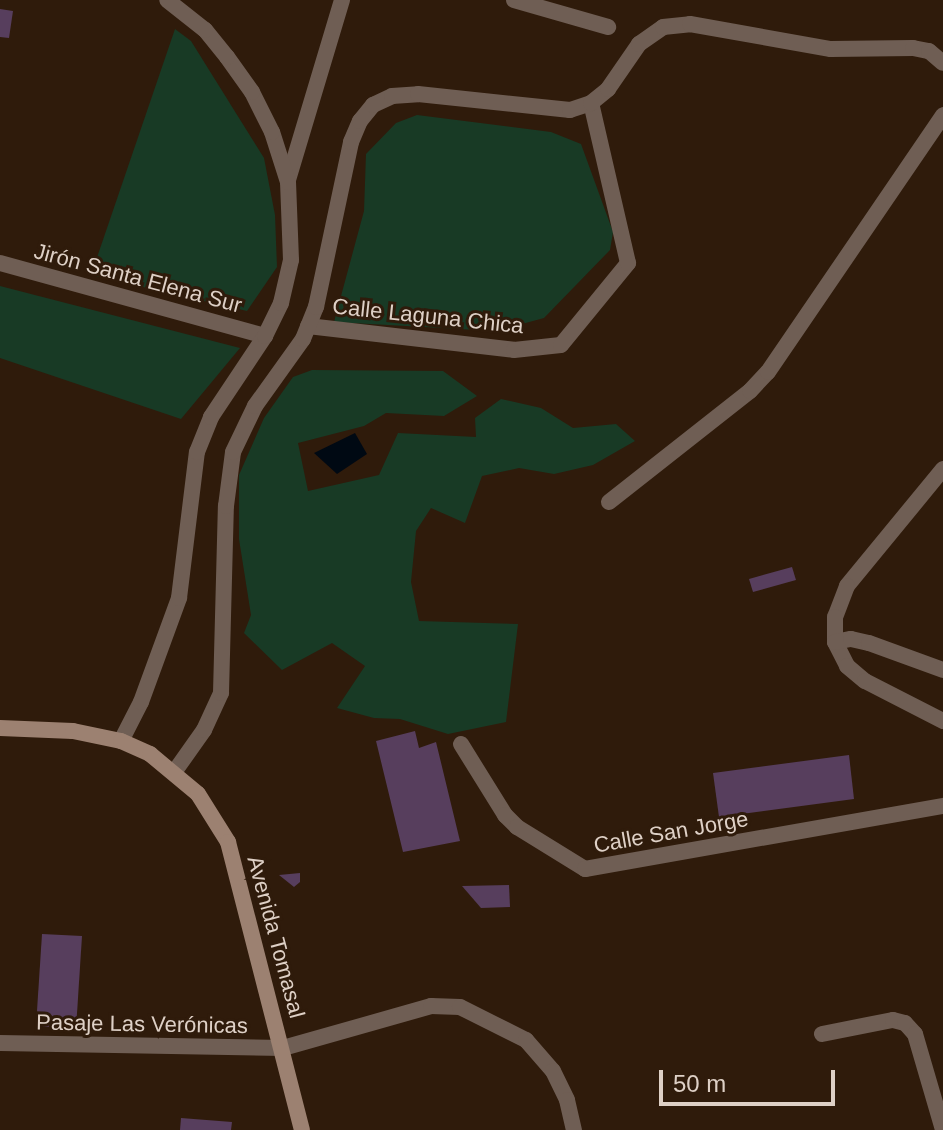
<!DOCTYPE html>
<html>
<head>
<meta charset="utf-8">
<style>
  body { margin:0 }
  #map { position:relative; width:943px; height:1130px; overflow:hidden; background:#2f1b0b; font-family:Arial,sans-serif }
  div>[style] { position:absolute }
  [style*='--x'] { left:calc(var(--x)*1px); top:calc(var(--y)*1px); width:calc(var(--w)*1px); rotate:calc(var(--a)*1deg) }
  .green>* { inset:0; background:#183a25 }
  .water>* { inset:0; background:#000913 }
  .building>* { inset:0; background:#573e5d }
  .street>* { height:16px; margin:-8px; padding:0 8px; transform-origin:8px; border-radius:8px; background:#6f5e54 }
  .secondary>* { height:16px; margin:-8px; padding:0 8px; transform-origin:8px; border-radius:8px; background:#9c8171 }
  span { translate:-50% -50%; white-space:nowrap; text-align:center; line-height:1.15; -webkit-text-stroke:6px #2f1b0b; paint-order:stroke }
  .street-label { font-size:22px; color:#ded0c6 }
  .scale { position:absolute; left:659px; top:1070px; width:176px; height:36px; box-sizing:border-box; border:4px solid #ded0c6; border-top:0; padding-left:10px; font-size:24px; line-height:28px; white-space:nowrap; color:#ded0c6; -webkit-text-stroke:6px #2f1b0b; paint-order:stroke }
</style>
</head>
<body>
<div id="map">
  <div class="green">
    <i style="clip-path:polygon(175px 29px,191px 41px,264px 158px,275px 215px,277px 267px,247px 311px,91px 275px)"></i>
    <i style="clip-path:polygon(417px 115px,551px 132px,581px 144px,613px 232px,610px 250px,544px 318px,496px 331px,334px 322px,364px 211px,366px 154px,396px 123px)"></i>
    <i style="clip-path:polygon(0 286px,240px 348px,181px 419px,0 358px)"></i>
    <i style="clip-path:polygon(312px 370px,443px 371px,477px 396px,444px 416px,386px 413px,364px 426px,298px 443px,308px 491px,379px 475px,398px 433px,476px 437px,475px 418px,501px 399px,541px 408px,573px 428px,616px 424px,635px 441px,593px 465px,554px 474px,519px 468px,482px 476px,465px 523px,431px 508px,416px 531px,411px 582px,419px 621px,518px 624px,506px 722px,448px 734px,400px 719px,374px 718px,337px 708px,365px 666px,332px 643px,282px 670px,244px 633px,251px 615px,239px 539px,239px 475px,264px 418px,293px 377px)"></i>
  </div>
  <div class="water">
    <i style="clip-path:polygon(355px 433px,367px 454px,337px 474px,314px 453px)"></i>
  </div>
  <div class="building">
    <i style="clip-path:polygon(0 9px,13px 11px,9px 38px,0 37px)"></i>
    <i style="clip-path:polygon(792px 567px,796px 580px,753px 592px,749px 579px)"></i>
    <i style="clip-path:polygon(415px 731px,419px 748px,436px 742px,460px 841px,403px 852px,376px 741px)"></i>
    <i style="clip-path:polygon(849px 755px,854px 799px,719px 817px,713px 773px)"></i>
    <i style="clip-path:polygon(300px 873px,300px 882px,294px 887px,279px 875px)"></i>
    <i style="clip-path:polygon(509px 885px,510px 907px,481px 908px,462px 886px)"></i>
    <i style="clip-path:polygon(42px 934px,82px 936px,76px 1029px,36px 1026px)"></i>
    <i style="clip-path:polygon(181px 1118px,232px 1122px,231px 1130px,180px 1130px)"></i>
  </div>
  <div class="street">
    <i style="--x:514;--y:0;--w:98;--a:16"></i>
    <i style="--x:288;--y:180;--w:188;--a:-73.3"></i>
    <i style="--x:0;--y:263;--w:275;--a:15.4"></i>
    <i style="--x:308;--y:326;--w:207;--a:6.6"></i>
    <i style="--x:514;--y:350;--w:47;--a:-6.1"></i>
    <i style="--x:561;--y:345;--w:106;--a:-50.7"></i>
    <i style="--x:628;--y:263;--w:164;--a:-103"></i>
    <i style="--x:943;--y:469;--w:151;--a:129.4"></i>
    <i style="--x:847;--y:586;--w:33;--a:111"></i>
    <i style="--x:835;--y:617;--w:25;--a:90"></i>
    <i style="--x:835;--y:642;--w:27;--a:63"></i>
    <i style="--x:847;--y:666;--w:23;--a:40"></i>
    <i style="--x:865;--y:681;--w:88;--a:27.1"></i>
    <i style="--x:609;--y:502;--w:179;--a:-38.2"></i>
    <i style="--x:750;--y:391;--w:26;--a:-47"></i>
    <i style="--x:768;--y:372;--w:311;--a:-55.7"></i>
    <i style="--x:835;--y:642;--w:16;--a:-11"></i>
    <i style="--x:851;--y:639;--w:18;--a:13"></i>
    <i style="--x:869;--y:643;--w:79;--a:20"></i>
    <i style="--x:121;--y:741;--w:44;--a:-62.9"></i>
    <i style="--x:141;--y:702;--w:111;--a:-69.9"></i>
    <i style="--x:179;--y:598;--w:147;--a:-83"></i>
    <i style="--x:197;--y:452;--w:38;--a:-68"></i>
    <i style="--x:211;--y:417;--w:97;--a:-56.3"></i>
    <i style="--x:265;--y:336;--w:37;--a:-64"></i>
    <i style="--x:281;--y:303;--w:44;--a:-76.9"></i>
    <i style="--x:291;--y:260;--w:78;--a:-92.2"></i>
    <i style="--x:288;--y:182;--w:52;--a:-107.7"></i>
    <i style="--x:272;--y:132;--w:45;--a:-116.6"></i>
    <i style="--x:252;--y:92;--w:43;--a:-125.5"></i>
    <i style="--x:227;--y:57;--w:35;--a:-129"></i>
    <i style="--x:205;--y:30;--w:48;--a:-141.7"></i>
    <i style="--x:461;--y:744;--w:84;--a:58.2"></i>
    <i style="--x:505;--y:815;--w:17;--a:45"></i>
    <i style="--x:517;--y:827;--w:80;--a:31.7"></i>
    <i style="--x:585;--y:869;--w:364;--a:-10"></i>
    <i style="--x:175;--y:771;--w:50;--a:-54.7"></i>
    <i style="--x:204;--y:730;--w:41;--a:-65.3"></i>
    <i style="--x:221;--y:693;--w:187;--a:-88.5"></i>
    <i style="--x:226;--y:506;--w:54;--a:-82.6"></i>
    <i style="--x:233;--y:452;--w:51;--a:-64.4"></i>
    <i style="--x:255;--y:406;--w:82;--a:-54.4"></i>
    <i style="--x:303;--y:339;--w:35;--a:-68"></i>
    <i style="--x:316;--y:307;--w:169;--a:-78"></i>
    <i style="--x:351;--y:142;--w:23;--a:-67"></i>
    <i style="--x:360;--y:121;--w:21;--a:-51"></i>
    <i style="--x:373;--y:105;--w:21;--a:-25"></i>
    <i style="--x:392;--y:96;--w:26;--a:-4"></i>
    <i style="--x:418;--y:94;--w:153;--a:6"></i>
    <i style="--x:570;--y:110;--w:22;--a:-18"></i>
    <i style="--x:591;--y:103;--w:22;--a:-39"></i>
    <i style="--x:608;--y:89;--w:55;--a:-55.4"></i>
    <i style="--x:639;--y:44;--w:29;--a:-35"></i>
    <i style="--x:663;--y:27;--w:27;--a:-6"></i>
    <i style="--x:690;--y:24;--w:143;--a:10.1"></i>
    <i style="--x:831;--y:49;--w:82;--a:-0.7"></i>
    <i style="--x:913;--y:48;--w:16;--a:11"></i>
    <i style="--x:929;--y:51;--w:18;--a:41"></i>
    <i style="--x:822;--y:1034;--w:72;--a:-11.2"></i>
    <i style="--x:893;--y:1020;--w:12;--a:14"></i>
    <i style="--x:905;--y:1023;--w:15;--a:48"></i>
    <i style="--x:915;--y:1034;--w:100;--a:73.7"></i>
    <i style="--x:0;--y:1043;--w:283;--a:1"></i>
    <i style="--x:283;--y:1048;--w:154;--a:-15.8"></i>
    <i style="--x:431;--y:1006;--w:29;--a:2"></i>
    <i style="--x:460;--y:1007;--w:74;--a:26.6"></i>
    <i style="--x:526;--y:1040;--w:41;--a:48.9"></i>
    <i style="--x:553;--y:1071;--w:32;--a:64"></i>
    <i style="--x:567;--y:1100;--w:31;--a:77"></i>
  </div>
  <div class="secondary">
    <i style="--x:0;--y:728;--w:73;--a:2.4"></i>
    <i style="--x:73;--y:731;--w:49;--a:11.8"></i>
    <i style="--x:121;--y:741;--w:32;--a:24"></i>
    <i style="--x:150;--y:754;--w:62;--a:39.8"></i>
    <i style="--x:198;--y:794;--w:57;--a:58"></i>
    <i style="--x:228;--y:842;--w:297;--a:75.6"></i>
  </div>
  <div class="street-label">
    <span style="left:138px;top:278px;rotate:15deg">Jirón Santa Elena Sur</span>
    <span style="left:428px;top:316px;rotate:6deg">Calle Laguna Chica</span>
    <span style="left:671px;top:832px;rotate:-10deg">Calle San Jorge</span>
    <span style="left:276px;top:937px;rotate:75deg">Avenida Tomasal</span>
    <span style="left:142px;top:1024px;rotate:1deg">Pasaje Las Verónicas</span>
  </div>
  <div class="scale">50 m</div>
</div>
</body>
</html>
